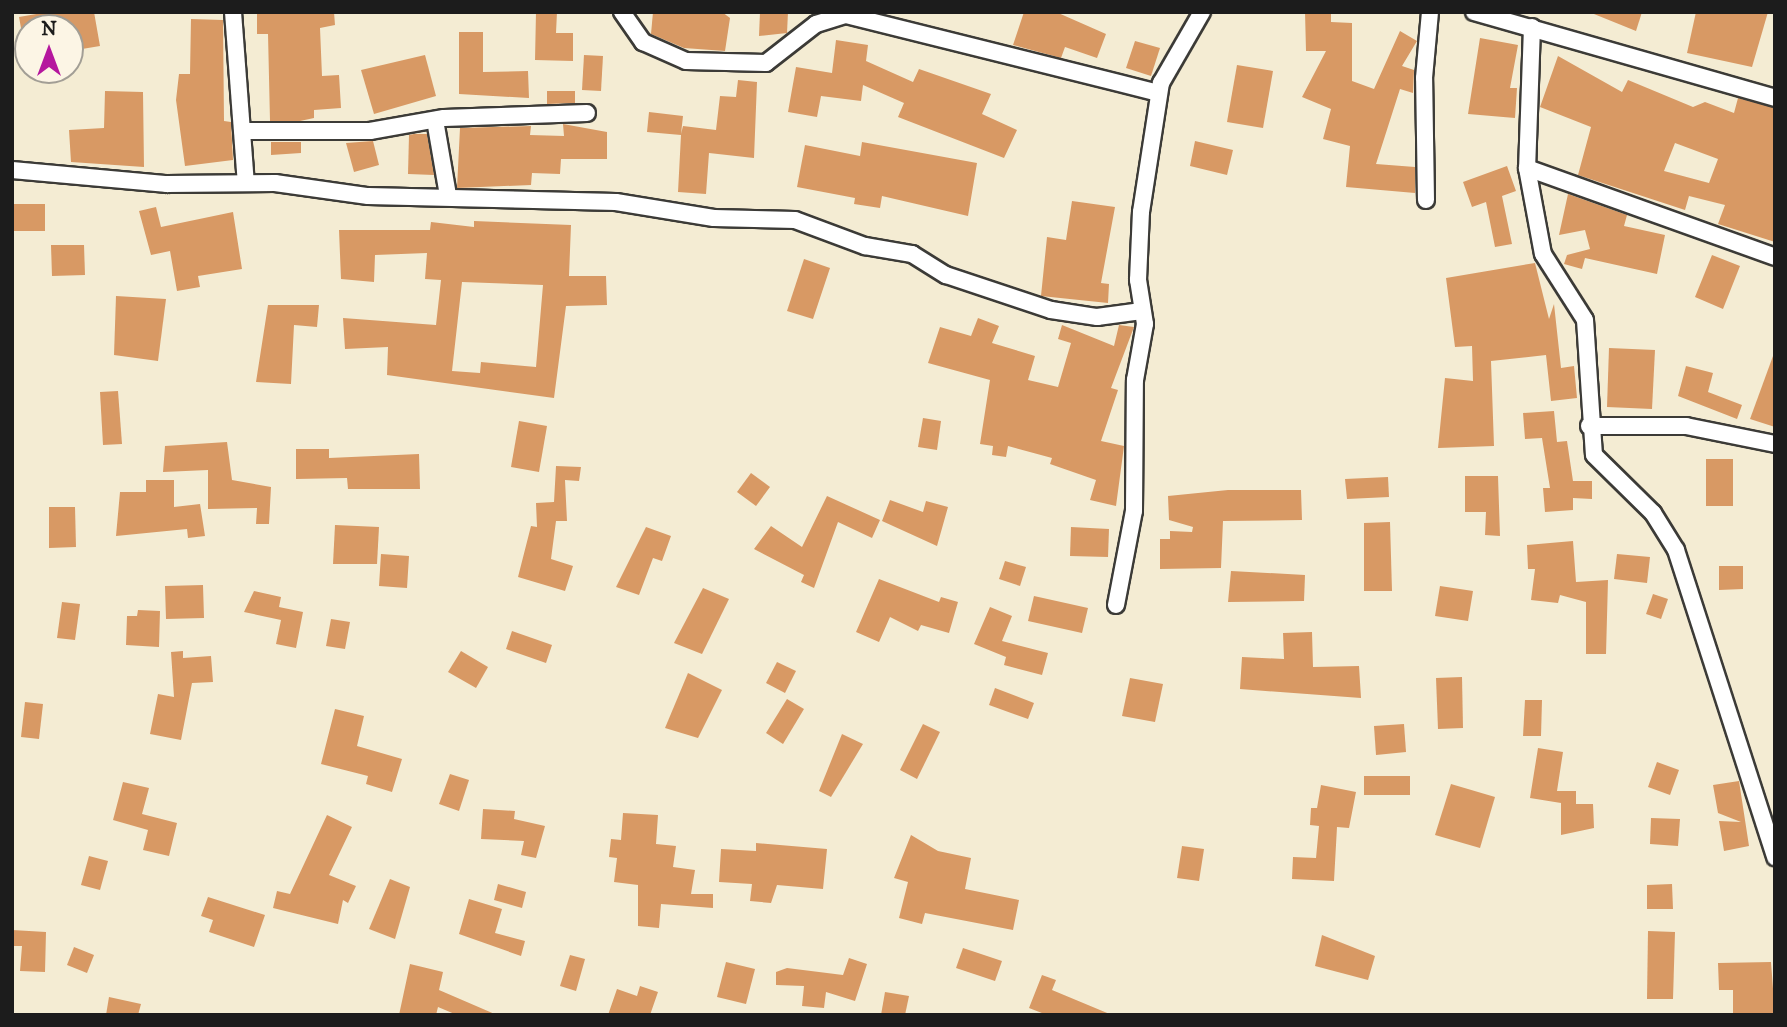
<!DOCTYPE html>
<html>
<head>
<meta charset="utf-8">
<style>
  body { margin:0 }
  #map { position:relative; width:1787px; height:1027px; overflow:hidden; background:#f4ecd3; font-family:"IM FELL DW Pica",serif }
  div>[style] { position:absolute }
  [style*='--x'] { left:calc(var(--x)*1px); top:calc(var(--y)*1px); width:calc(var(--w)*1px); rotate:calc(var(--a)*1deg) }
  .building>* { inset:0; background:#d89964 }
  .roads { filter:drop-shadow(2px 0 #3c3b37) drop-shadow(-2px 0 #3c3b37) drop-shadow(0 2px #3c3b37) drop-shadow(0 -2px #3c3b37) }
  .minor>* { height:16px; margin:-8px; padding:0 8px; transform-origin:8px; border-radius:8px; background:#fff }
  span { translate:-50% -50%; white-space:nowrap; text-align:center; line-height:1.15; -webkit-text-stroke:6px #fcf5e5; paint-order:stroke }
  .frame { position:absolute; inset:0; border:14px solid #1c1c1c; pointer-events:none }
  .north { position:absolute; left:14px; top:14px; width:70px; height:70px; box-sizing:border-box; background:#fcf5e5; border:2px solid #a29e95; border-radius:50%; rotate:0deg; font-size:19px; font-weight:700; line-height:28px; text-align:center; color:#1c1c1c }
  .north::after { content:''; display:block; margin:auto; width:24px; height:32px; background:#b5179e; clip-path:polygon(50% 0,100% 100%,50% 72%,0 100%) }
</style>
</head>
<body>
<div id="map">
  <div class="building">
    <i style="clip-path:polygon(48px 12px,94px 12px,100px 46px,70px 51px,70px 28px,21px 28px,19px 17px)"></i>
    <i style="clip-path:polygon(257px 12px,334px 12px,335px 25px,320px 28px,322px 76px,339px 75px,341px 108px,314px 110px,314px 118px,300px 121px,270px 121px,268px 34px,257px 34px)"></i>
    <i style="clip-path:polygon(536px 12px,557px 12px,556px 33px,573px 33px,573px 61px,535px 60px)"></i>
    <i style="clip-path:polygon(653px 12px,722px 12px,730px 18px,725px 51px,684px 48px,651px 34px)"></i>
    <i style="clip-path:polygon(760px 12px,788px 12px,787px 33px,759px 36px)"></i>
    <i style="clip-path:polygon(1024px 12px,1056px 12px,1106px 34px,1097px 58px,1065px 47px,1061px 58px,1013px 45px)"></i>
    <i style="clip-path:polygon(1305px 12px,1331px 12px,1331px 22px,1352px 23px,1352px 81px,1374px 89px,1400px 31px,1417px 41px,1402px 66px,1414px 70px,1413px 93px,1400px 89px,1376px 164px,1415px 167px,1415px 193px,1346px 187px,1350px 146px,1323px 139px,1331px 109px,1302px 97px,1326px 51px,1306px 51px)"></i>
    <i style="clip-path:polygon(1589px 12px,1642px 12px,1636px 31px)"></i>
    <i style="clip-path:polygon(1696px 12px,1768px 12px,1752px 67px,1687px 53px)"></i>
    <i style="clip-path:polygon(191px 19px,223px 20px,224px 121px,231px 122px,233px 160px,185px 166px,176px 100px,179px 74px,190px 74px)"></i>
    <i style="clip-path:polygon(459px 32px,483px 32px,483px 72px,528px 71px,529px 98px,459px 94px)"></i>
    <i style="clip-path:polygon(1480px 38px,1518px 45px,1510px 88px,1517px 88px,1515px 118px,1468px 114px)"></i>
    <i style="clip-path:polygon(836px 40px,868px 45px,866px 61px,913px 82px,919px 69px,991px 94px,982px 114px,1017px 130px,1004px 158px,898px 117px,904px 103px,863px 85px,861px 101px,821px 96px,817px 117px,788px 112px,796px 67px,832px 73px)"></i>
    <i style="clip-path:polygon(1135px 41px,1160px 48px,1151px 76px,1126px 68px)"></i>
    <i style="clip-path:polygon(425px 55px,436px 96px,374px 114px,361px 70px)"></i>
    <i style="clip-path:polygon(584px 55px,603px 56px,601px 91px,582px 90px)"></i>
    <i style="clip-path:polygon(evenodd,1558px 56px,1622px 92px,1628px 80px,1693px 107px,1705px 102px,1734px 113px,1738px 98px,1775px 108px,1775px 242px,1718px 224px,1725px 205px,1689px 196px,1685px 210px,1578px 175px,1591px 127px,1540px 107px,1558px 56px,1675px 143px,1718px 159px,1709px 183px,1664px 171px,1675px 143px)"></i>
    <i style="clip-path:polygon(1237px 65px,1273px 71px,1263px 128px,1227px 122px)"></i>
    <i style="clip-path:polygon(738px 80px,757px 82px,754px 158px,709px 153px,706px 194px,678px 192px,681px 135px,647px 132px,649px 112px,683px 116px,681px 134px,683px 126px,716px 130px,720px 96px,736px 97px)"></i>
    <i style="clip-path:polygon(105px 91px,143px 92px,144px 167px,71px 162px,69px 130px,104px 128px)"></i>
    <i style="clip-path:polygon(547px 91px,575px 91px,575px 103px,547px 104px)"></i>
    <i style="clip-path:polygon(563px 124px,607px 132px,607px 159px,561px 159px,560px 174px,532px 173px,531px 185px,457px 188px,460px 128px,531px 126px,530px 135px,564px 136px)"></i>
    <i style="clip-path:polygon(414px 134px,427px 134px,434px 175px,408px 174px,409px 135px)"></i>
    <i style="clip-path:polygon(373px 141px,379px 165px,354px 172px,346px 143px)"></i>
    <i style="clip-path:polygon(1195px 141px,1233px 150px,1227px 175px,1190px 166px)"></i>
    <i style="clip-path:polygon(271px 142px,301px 142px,301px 153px,271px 155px)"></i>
    <i style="clip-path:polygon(862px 142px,977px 163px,968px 216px,882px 196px,880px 208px,854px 204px,855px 198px,797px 187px,805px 145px,860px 156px)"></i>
    <i style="clip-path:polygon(1507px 166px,1516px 191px,1502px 196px,1512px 244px,1495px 247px,1486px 202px,1472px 207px,1463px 182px)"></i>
    <i style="clip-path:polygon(1568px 194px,1627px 215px,1624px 226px,1665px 235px,1657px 274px,1585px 258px,1582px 269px,1564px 264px,1567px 255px,1590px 249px,1585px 230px,1559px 235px)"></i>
    <i style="clip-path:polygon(1072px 201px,1115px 207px,1101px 283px,1109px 284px,1108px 303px,1041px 296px,1047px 237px,1066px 240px)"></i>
    <i style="clip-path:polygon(12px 204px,45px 204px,45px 231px,12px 231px)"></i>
    <i style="clip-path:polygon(156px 207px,161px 227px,233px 212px,242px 269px,198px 276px,200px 287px,177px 291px,170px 251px,151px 255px,139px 211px)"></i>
    <i style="clip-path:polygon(evenodd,474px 221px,571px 225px,569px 276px,606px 276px,607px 305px,566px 306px,554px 398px,387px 375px,388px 347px,345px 349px,343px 318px,436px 325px,441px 280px,425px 279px,427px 253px,375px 255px,374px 282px,341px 279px,339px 230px,430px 230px,431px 222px,474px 227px,474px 221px,462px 282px,543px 285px,536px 367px,481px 362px,480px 373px,452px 371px,462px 282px)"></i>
    <i style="clip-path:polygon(51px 245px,84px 245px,85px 275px,52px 276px)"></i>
    <i style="clip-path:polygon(1712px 255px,1740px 266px,1723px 309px,1695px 297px)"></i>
    <i style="clip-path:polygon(804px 259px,830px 268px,813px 319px,787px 311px)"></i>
    <i style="clip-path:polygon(1535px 263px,1549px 319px,1554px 304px,1561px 368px,1574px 366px,1577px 398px,1551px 401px,1546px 355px,1491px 361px,1494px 446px,1438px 448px,1445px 378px,1473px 381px,1472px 346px,1455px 347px,1446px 278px)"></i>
    <i style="clip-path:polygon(116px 296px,166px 299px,158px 361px,114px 355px)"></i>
    <i style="clip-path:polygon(268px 305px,319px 305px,317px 327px,294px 325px,291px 384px,256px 382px)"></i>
    <i style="clip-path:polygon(978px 318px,999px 326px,992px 343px,1035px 356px,1028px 380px,1058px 387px,1071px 343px,1058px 339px,1062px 325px,1114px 346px,1119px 325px,1134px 327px,1111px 388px,1118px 390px,1101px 441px,1124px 446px,1116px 506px,1090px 500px,1096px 480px,1050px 464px,1052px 458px,1008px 446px,1006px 457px,992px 455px,993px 446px,980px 444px,990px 380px,928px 363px,940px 327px,971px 336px)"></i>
    <i style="clip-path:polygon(1609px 348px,1655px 350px,1652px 409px,1607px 407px)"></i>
    <i style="clip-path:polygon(1773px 356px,1775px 356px,1775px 427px,1750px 419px)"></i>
    <i style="clip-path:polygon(1686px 366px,1713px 373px,1708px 392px,1742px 405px,1737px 419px,1678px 396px)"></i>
    <i style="clip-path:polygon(118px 391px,122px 444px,103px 445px,100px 392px)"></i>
    <i style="clip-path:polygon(1554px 411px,1557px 442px,1567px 441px,1573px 481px,1592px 481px,1592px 499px,1573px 498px,1573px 510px,1545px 512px,1543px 488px,1550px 488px,1542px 438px,1525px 439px,1523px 413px)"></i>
    <i style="clip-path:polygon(923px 418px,941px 421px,937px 450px,918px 447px)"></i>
    <i style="clip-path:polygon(519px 421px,547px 426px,539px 472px,511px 467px)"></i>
    <i style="clip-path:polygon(227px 442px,232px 480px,271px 487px,269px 524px,256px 524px,257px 508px,208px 509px,208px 470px,163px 472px,165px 446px)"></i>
    <i style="clip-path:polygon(296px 449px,329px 449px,329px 458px,419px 454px,420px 489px,348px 489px,347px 478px,296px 479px)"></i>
    <i style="clip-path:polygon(1706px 459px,1733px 459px,1733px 506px,1706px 506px)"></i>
    <i style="clip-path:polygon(556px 466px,581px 467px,579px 481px,565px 480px,567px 521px,556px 521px,551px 559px,573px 566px,565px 591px,518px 577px,531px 526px,537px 527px,536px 503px,554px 502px)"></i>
    <i style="clip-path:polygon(751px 473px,770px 487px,756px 506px,737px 492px)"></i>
    <i style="clip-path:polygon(1465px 476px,1498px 476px,1500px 536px,1485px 535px,1486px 512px,1465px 512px)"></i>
    <i style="clip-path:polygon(1388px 477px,1389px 497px,1347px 499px,1345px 479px)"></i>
    <i style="clip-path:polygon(146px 480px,174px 480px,174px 507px,200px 504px,205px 536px,188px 538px,187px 529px,116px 536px,120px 492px,146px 492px)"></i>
    <i style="clip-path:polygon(1228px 490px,1301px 490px,1302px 520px,1223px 521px,1221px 568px,1160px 569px,1160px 539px,1170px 539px,1170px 531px,1192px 532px,1193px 527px,1169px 520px,1168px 496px)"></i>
    <i style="clip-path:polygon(827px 496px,880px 520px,872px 538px,838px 522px,814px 588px,801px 582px,804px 575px,754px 549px,771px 526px,802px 547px)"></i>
    <i style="clip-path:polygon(890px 500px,923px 512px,926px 501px,948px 507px,937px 546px,882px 521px)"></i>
    <i style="clip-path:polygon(49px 507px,75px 507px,76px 547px,49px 548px)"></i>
    <i style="clip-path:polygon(1390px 522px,1392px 591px,1364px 591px,1364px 523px)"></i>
    <i style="clip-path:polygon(335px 525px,379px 527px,377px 564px,333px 564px)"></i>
    <i style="clip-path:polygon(646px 527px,671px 536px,662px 561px,653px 558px,639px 595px,616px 587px)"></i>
    <i style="clip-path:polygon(1071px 527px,1109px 529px,1108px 557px,1070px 556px)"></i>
    <i style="clip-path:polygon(1573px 541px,1576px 582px,1608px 580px,1606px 654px,1586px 654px,1586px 602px,1560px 595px,1558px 603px,1531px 600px,1535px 569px,1528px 569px,1527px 545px)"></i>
    <i style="clip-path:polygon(381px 554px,409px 556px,407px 588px,379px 586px)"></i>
    <i style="clip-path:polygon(1617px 554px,1650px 557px,1647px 583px,1614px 579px)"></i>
    <i style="clip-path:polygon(1005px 561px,1026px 567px,1020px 586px,999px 579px)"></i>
    <i style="clip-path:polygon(1719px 566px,1743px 566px,1743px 589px,1719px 590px)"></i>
    <i style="clip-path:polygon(1231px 571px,1305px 575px,1304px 601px,1228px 602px)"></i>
    <i style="clip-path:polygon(879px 579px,939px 602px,941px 597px,958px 602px,949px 633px,921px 625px,918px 631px,890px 617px,879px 642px,856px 632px)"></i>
    <i style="clip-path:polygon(203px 585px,204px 618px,166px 619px,165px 586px)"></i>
    <i style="clip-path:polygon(1440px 586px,1473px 591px,1468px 621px,1435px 616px)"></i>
    <i style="clip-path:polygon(703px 588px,729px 599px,702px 654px,674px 643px)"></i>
    <i style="clip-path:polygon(254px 591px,281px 597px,279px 607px,303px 612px,296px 648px,276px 644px,281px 620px,244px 612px)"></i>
    <i style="clip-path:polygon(1653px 594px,1668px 599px,1661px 619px,1646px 614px)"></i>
    <i style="clip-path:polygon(1034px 596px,1088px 608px,1082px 633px,1028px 621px)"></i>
    <i style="clip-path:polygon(62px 602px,80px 604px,75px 640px,57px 638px)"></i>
    <i style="clip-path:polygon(990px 607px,1012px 616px,1002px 641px,1048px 653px,1042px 675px,1004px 665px,1006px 657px,974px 644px)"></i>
    <i style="clip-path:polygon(138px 610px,160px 611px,159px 647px,126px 645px,127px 616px,137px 616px)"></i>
    <i style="clip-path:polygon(331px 619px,350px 622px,345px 649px,326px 646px)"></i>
    <i style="clip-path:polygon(512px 631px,552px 645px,546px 663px,506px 649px)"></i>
    <i style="clip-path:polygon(1312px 632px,1313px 667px,1359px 666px,1361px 698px,1240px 689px,1242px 657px,1284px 659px,1283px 633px)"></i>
    <i style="clip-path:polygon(183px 651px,183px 658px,211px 656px,213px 682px,192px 683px,181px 740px,150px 734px,158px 694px,174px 697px,171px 652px)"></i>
    <i style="clip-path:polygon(461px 651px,488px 667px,476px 688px,448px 672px)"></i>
    <i style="clip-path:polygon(777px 662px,796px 671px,785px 693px,766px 683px)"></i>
    <i style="clip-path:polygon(688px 673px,722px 690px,698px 738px,665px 728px)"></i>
    <i style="clip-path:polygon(1462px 677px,1463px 728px,1438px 729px,1436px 678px)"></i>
    <i style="clip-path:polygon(1130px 678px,1163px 684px,1155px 722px,1122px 716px)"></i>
    <i style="clip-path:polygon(995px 688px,1034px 703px,1028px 719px,989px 705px)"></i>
    <i style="clip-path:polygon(787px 699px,804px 709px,783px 744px,766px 733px)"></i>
    <i style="clip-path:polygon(1525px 700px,1542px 700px,1541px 736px,1523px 736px)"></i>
    <i style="clip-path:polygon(25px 702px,43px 704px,39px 739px,21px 737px)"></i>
    <i style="clip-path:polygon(335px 709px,364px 716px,357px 746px,402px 759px,392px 792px,366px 784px,368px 776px,321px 764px)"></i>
    <i style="clip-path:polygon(923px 724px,940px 732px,917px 779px,900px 770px)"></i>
    <i style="clip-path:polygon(1404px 724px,1406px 752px,1376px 755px,1374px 726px)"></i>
    <i style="clip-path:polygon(842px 734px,863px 744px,831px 797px,819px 791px)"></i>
    <i style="clip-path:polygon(1538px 748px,1563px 752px,1557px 791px,1576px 791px,1576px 804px,1593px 804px,1594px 828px,1561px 835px,1561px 803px,1530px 798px)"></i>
    <i style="clip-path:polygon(1657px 762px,1679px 770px,1670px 795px,1648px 787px)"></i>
    <i style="clip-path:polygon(450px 774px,469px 780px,459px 811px,439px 804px)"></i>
    <i style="clip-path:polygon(1364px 776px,1410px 776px,1410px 795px,1364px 795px)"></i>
    <i style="clip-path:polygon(1739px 781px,1749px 846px,1724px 851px,1719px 821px,1741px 822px,1718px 813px,1713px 785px)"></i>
    <i style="clip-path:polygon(123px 782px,149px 788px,142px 814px,177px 823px,169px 856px,143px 850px,148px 830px,113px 820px)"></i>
    <i style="clip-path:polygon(1451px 784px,1495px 797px,1480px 848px,1435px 835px)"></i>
    <i style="clip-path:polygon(1321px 785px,1356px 792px,1349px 828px,1337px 827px,1334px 881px,1292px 879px,1293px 857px,1316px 858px,1319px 826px,1310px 825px,1311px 808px,1317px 808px)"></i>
    <i style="clip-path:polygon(483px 809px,515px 811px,514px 819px,545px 826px,536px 858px,521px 855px,524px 841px,481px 839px)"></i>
    <i style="clip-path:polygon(623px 813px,658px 815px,656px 844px,676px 846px,673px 867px,695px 870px,691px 894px,713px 894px,713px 908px,661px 904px,659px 928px,638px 926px,638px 885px,614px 882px,617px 858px,609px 857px,611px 839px,621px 840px)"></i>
    <i style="clip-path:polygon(327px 815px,352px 827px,329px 875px,356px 886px,348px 903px,343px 900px,338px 924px,273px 908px,277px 891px,290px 894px)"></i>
    <i style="clip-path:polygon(1651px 818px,1680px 819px,1678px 846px,1650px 844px)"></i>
    <i style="clip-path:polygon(911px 835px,938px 851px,971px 858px,965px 889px,1019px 900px,1013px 930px,925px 913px,922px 924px,899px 918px,908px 882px,894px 878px)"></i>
    <i style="clip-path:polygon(756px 843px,827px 849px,823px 889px,777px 885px,771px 903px,750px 901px,752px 884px,719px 882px,721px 849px,756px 851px)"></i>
    <i style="clip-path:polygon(1182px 846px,1204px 849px,1199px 881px,1177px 878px)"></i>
    <i style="clip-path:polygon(89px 856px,108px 861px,100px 890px,81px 885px)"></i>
    <i style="clip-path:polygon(390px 879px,410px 887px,395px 939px,369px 929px)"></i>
    <i style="clip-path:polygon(498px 884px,526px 892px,522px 908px,494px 900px)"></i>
    <i style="clip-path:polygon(1672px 884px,1673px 909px,1647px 909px,1647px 885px)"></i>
    <i style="clip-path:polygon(208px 897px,265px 915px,254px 947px,209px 932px,213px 920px,201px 916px)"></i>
    <i style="clip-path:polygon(469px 899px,502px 909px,495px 933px,525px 941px,521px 956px,459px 934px)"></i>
    <i style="clip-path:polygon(12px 930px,46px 932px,45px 972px,20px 971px,22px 946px,12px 946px)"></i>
    <i style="clip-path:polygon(1648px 931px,1675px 932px,1673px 999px,1647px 999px)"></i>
    <i style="clip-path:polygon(1322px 935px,1375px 956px,1368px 980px,1315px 966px)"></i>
    <i style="clip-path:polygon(74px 947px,94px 955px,87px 973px,67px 965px)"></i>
    <i style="clip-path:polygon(963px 948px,1002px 961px,995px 981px,956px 968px)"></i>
    <i style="clip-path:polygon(570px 955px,585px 959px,576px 991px,560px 986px)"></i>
    <i style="clip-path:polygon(849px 958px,867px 964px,855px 1001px,826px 992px,824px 1008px,802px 1006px,804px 986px,776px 985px,776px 972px,787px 968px,843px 975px)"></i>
    <i style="clip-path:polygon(726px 962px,755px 969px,746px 1004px,717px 997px)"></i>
    <i style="clip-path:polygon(1771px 962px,1775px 1015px,1733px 1015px,1733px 990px,1719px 990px,1718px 963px)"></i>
    <i style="clip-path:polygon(410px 964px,443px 972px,439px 990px,497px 1015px,457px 1015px,438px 1007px,436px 1015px,399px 1015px)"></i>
    <i style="clip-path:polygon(1042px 975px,1056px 980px,1052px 990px,1112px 1015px,1047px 1015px,1029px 1008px)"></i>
    <i style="clip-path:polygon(640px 986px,658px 992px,650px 1015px,608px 1015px,617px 989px,637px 996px)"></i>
    <i style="clip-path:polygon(885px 992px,909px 996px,905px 1015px,881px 1015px)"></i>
    <i style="clip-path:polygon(109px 997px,141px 1004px,138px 1015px,106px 1015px)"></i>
  </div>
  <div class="roads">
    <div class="minor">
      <i style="--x:233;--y:12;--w:171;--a:85.7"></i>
      <i style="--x:622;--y:12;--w:37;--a:55"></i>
      <i style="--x:643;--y:42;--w:47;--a:23.8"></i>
      <i style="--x:686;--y:61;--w:80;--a:1.4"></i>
      <i style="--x:766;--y:63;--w:63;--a:-38"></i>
      <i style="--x:816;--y:24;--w:31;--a:-17"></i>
      <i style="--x:846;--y:15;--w:322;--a:14"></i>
      <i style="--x:1474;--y:12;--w:313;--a:15.9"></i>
      <i style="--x:1532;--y:27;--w:141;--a:92"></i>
      <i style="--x:1527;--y:168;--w:87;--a:79.5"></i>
      <i style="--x:1543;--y:254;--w:78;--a:57.5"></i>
      <i style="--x:1585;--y:320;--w:135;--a:86.2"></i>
      <i style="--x:1594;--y:455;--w:83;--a:44.5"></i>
      <i style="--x:1653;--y:513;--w:44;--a:58.1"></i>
      <i style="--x:1676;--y:550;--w:323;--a:72.1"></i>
      <i style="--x:435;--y:120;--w:76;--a:80.2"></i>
      <i style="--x:244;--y:131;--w:126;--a:0"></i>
      <i style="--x:370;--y:131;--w:75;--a:-10"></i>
      <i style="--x:444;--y:118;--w:143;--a:-2"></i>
      <i style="--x:1527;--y:168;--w:263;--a:19.7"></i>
      <i style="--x:12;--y:170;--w:156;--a:5.2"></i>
      <i style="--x:167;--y:184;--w:108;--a:-0.5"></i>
      <i style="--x:275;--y:183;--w:94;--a:8"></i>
      <i style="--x:368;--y:196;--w:248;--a:1.4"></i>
      <i style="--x:616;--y:202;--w:99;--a:9.3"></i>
      <i style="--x:714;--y:218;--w:81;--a:1.4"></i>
      <i style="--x:795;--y:220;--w:75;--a:20.4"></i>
      <i style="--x:865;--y:246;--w:48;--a:9.7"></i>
      <i style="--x:912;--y:254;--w:40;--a:32"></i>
      <i style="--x:946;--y:275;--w:111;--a:18.4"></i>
      <i style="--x:1051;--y:310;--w:47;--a:8.7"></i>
      <i style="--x:1097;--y:317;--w:45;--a:-7.6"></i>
      <i style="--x:1426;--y:200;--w:122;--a:-90.9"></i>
      <i style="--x:1424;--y:78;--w:66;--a:-84.8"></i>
      <i style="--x:1589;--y:426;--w:97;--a:0"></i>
      <i style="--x:1686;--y:426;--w:91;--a:11.4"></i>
      <i style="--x:1116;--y:605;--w:96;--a:-79.2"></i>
      <i style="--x:1134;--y:511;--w:131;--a:-89.6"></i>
      <i style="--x:1135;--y:380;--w:57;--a:-79.9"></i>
      <i style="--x:1145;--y:324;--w:45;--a:-99"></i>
      <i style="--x:1138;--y:280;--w:68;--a:-87.5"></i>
      <i style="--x:1141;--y:212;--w:131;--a:-81.2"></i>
      <i style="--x:1161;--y:83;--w:82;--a:-60"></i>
    </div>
  </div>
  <div class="frame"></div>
  <div class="north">N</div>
</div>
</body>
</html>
